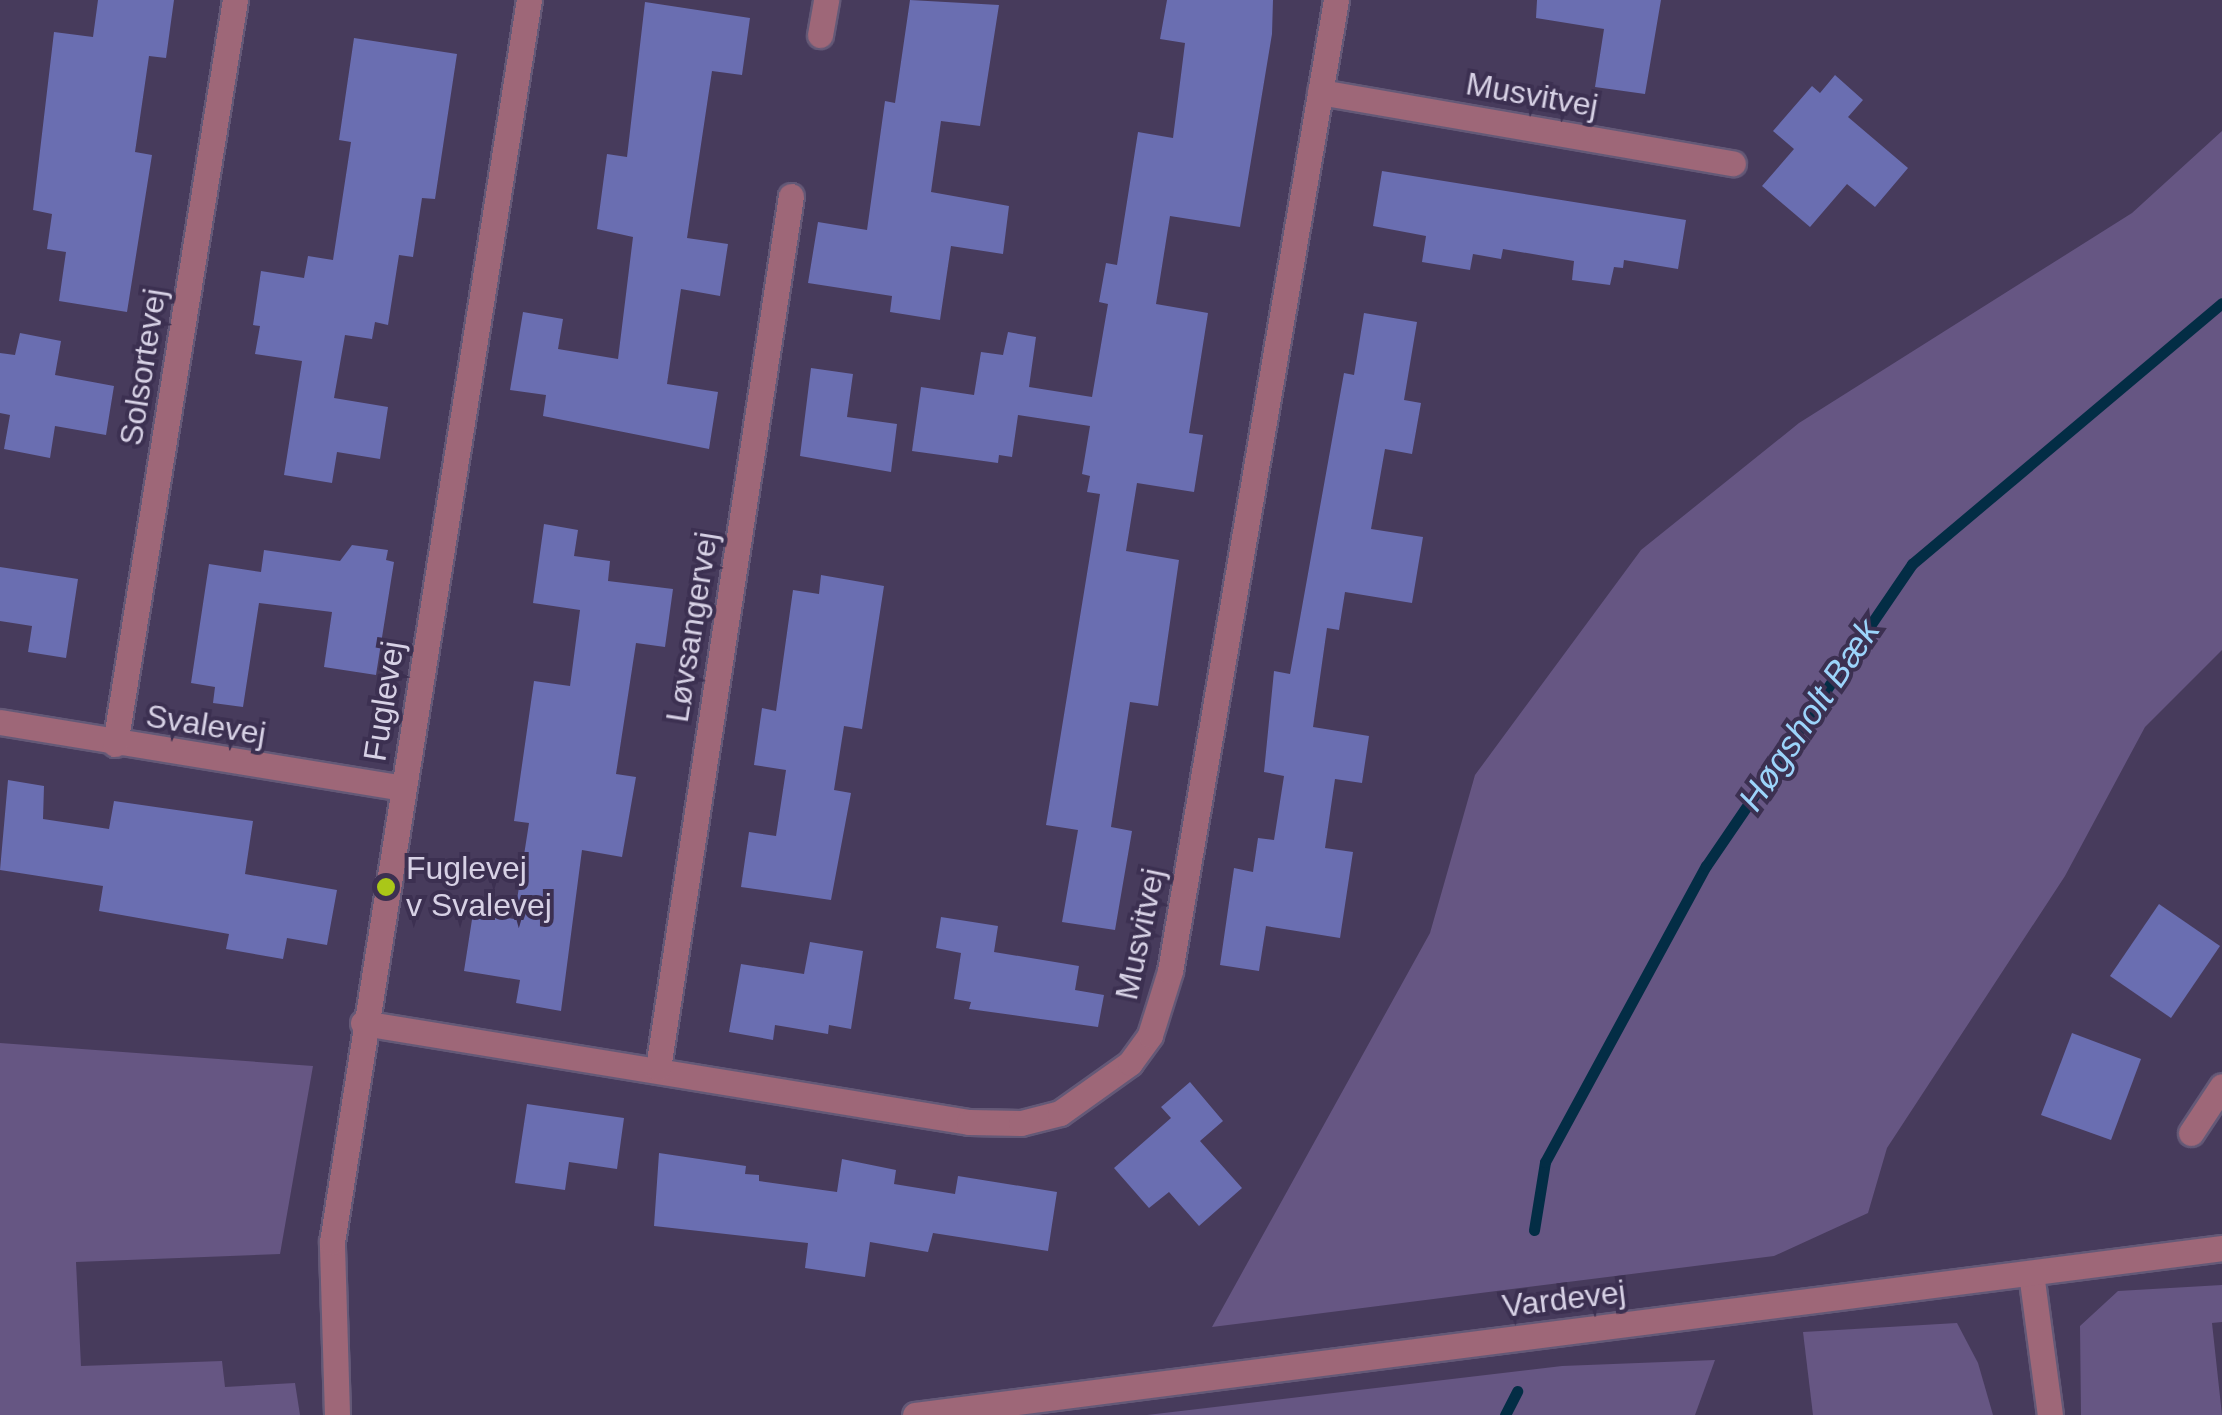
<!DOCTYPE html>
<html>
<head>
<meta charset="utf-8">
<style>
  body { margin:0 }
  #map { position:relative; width:2222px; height:1415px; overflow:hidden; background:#473b5c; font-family:Arial,sans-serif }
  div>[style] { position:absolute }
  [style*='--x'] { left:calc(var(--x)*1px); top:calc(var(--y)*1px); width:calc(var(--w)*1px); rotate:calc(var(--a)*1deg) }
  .green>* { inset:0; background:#665683 }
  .stream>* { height:11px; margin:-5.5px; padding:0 5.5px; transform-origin:5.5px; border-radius:5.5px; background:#032d45 }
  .building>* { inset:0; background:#6a6eb1 }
  .roads { filter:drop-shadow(2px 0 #645977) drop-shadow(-2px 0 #645977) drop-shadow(0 2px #645977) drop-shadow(0 -2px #645977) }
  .minor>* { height:25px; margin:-12.5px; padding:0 12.5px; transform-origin:12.5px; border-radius:12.5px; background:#9e6778 }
  .dots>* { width:28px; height:28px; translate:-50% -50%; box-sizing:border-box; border:5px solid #3c3051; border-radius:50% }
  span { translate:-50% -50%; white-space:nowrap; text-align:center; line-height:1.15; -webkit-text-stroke:8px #3c3051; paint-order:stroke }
  .street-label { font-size:32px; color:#d7d1e5 }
  .poi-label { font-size:32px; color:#d7d1e5 }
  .left { translate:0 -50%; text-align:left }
  .water-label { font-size:35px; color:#9cd4fb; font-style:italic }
</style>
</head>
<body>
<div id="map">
  <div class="green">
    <i style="clip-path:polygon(2222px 131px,2222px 650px,2145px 727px,2065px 876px,1887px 1148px,1868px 1213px,1774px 1256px,1212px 1327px,1430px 933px,1475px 775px,1641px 550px,1799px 423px,2132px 213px)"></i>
    <i style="clip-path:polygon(0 1043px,313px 1066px,280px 1254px,76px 1262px,81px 1366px,222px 1361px,225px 1387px,295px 1383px,300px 1415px,0 1415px)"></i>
    <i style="clip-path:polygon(2222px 1285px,2222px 1322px,2212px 1323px,2222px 1415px,2081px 1415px,2080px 1326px,2118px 1291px)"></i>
    <i style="clip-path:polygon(1957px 1323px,1978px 1363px,1993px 1415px,1813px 1415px,1803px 1332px)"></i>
    <i style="clip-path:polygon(1715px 1360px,1695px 1415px,1147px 1415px,1562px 1366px)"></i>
  </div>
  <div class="stream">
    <i style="--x:1534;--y:1230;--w:69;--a:-80.8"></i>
    <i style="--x:1545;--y:1162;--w:337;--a:-61.5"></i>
    <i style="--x:1706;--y:866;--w:366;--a:-55.7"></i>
    <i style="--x:1912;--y:564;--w:405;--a:-40.1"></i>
    <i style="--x:1505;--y:1415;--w:27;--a:-63"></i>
  </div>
  <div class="building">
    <i style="clip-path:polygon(98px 0,174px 0,166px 58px,149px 56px,135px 152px,152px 155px,127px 312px,59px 301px,66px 252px,47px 249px,52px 214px,33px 210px,54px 32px,93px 37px)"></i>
    <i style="clip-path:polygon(910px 0,999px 5px,980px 126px,941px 121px,931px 192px,1009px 206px,1003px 254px,951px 246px,940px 320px,890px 312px,892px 296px,808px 283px,818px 222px,867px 230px,885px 101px,895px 103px)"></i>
    <i style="clip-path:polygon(1167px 0,1273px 0,1272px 34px,1240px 227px,1170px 216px,1156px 304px,1208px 313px,1189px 433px,1203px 435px,1194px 492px,1137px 483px,1126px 551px,1179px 560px,1158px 706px,1130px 702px,1111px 827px,1132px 831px,1115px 930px,1062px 922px,1078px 830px,1046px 825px,1100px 494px,1087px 492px,1090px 476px,1082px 474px,1090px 426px,1018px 415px,1012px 457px,999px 455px,998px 463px,912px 451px,921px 387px,974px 395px,981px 352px,1003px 355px,1008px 332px,1036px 337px,1029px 387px,1092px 397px,1108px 304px,1099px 302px,1106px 263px,1117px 265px,1138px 132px,1173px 138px,1185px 43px,1160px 39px)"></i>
    <i style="clip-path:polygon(1537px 0,1661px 0,1645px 94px,1595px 87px,1604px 29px,1536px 18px)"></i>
    <i style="clip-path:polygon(645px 2px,750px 18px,742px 75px,712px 71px,687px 238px,728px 244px,720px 296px,681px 289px,667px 384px,718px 392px,709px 449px,543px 416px,546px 395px,510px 390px,523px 312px,563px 319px,558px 349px,618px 359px,633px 237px,597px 229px,607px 154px,627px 157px)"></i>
    <i style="clip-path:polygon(354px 38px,457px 54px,435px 199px,422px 198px,413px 257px,399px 255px,388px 325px,375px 322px,372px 339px,345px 335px,334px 398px,388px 407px,380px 459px,337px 452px,332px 483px,284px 475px,302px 361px,255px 354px,260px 326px,253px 325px,261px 271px,304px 278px,308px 256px,333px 260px,351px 142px,339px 140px)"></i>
    <i style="clip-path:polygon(1835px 75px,1863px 100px,1848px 117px,1908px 168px,1875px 207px,1847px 184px,1810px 227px,1762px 186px,1794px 149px,1773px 131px,1812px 86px,1820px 93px)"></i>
    <i style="clip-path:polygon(1382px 171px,1686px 220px,1678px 269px,1624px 260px,1623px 268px,1614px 267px,1610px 285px,1572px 280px,1574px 261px,1503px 249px,1501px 259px,1473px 254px,1470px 270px,1422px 262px,1426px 236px,1373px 226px)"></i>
    <i style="clip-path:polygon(1364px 313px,1417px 322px,1404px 400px,1421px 403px,1412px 454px,1385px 449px,1371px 529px,1423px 537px,1412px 603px,1345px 592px,1339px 630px,1327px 628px,1313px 727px,1369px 736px,1362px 783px,1335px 779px,1325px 848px,1353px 852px,1340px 938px,1266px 926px,1259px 971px,1220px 965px,1234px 868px,1253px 872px,1258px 838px,1274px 840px,1284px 776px,1264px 772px,1274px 671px,1290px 674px,1344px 373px,1354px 375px)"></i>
    <i style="clip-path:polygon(20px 333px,61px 341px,55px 375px,114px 386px,106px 435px,55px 426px,50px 458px,4px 449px,10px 415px,0 413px,0 353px,15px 355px)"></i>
    <i style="clip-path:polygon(811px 368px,853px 374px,847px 417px,897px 424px,891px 472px,800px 456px)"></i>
    <i style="clip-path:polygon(544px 524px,578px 530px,574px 556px,610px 561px,608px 581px,673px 589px,665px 647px,636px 643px,616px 774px,636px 777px,622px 857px,582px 850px,561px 1011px,516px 1003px,520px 980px,464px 971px,473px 913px,514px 919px,529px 823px,514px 821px,534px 681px,570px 686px,580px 610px,533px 603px)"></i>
    <i style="clip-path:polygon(352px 545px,388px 550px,386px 560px,394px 562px,376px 675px,324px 667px,332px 612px,259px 603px,243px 707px,213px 703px,215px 687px,191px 683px,209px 564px,261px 572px,264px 550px,340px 561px)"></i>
    <i style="clip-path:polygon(0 567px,78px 579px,66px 658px,28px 652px,32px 626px,0 621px)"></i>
    <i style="clip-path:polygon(821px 575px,884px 586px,862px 729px,844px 726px,834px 790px,851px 793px,831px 900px,741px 887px,749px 832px,776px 836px,786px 770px,754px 765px,762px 708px,776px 711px,793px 590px,819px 594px)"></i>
    <i style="clip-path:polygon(8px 780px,44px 786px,43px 819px,109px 829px,114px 801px,253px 821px,245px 874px,337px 890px,327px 945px,287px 938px,283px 959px,226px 949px,229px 934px,99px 911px,103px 886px,0 870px)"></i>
    <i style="clip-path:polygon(2159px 904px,2220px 946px,2171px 1018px,2110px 976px)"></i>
    <i style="clip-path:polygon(941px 917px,998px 926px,994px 952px,1079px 966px,1075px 990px,1104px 995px,1098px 1027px,969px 1009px,971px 1002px,954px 999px,961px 953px,936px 948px)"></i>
    <i style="clip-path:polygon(810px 942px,863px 951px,851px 1029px,829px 1025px,828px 1034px,775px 1025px,773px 1040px,729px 1032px,741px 964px,804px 974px)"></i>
    <i style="clip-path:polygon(2072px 1033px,2141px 1059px,2111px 1140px,2041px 1115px)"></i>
    <i style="clip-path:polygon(1190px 1082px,1223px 1121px,1200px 1141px,1242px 1188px,1199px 1226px,1169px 1192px,1149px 1208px,1114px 1168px,1171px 1118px,1161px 1107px)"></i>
    <i style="clip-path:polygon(527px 1104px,624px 1118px,617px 1169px,569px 1162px,565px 1190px,515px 1183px)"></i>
    <i style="clip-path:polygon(659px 1153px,746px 1166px,745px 1174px,759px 1175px,759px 1181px,837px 1192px,842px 1159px,896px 1170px,894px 1184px,955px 1194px,958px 1176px,1057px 1192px,1048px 1251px,933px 1233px,928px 1252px,870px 1242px,865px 1277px,805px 1268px,808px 1243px,654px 1226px)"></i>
  </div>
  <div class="roads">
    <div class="minor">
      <i style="--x:820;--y:35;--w:36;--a:-80"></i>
      <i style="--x:1320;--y:92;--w:419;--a:9.8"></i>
      <i style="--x:0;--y:722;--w:408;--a:9.3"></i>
      <i style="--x:115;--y:744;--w:754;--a:-80.84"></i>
      <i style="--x:363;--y:1023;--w:614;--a:9.28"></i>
      <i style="--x:969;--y:1122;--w:52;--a:1.1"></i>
      <i style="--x:1021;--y:1123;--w:40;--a:-14.4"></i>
      <i style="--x:1060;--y:1113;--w:86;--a:-35.5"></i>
      <i style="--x:1130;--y:1063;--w:34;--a:-54"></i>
      <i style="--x:1150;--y:1035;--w:67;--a:-72.6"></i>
      <i style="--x:1170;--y:971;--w:985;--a:-80.3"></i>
      <i style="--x:658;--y:1068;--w:882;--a:-81.33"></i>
      <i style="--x:2191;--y:1133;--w:56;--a:-56.6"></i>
      <i style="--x:2031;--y:1273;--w:143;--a:82.4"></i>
      <i style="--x:337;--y:1415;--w:173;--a:-91.7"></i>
      <i style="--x:332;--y:1242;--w:1258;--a:-80.99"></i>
      <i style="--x:915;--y:1415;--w:1318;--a:-7.28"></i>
    </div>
  </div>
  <div class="dots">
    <i style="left:386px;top:887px;background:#aac718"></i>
  </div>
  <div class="street-label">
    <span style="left:1532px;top:95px;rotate:10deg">Musvitvej</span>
    <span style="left:143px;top:367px;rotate:-81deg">Solsortevej</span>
    <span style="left:692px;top:627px;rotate:-81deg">Løvsangervej</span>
    <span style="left:384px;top:701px;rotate:-81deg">Fuglevej</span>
    <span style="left:206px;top:725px;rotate:9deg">Svalevej</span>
    <span style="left:1140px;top:934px;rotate:-78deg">Musvitvej</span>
    <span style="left:1564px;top:1299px;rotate:-7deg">Vardevej</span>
  </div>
  <div class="poi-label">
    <span class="left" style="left:406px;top:887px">Fuglevej<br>v Svalevej</span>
  </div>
  <div class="water-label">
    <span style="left:1809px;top:715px;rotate:-56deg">Høgsholt Bæk</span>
  </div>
</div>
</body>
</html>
